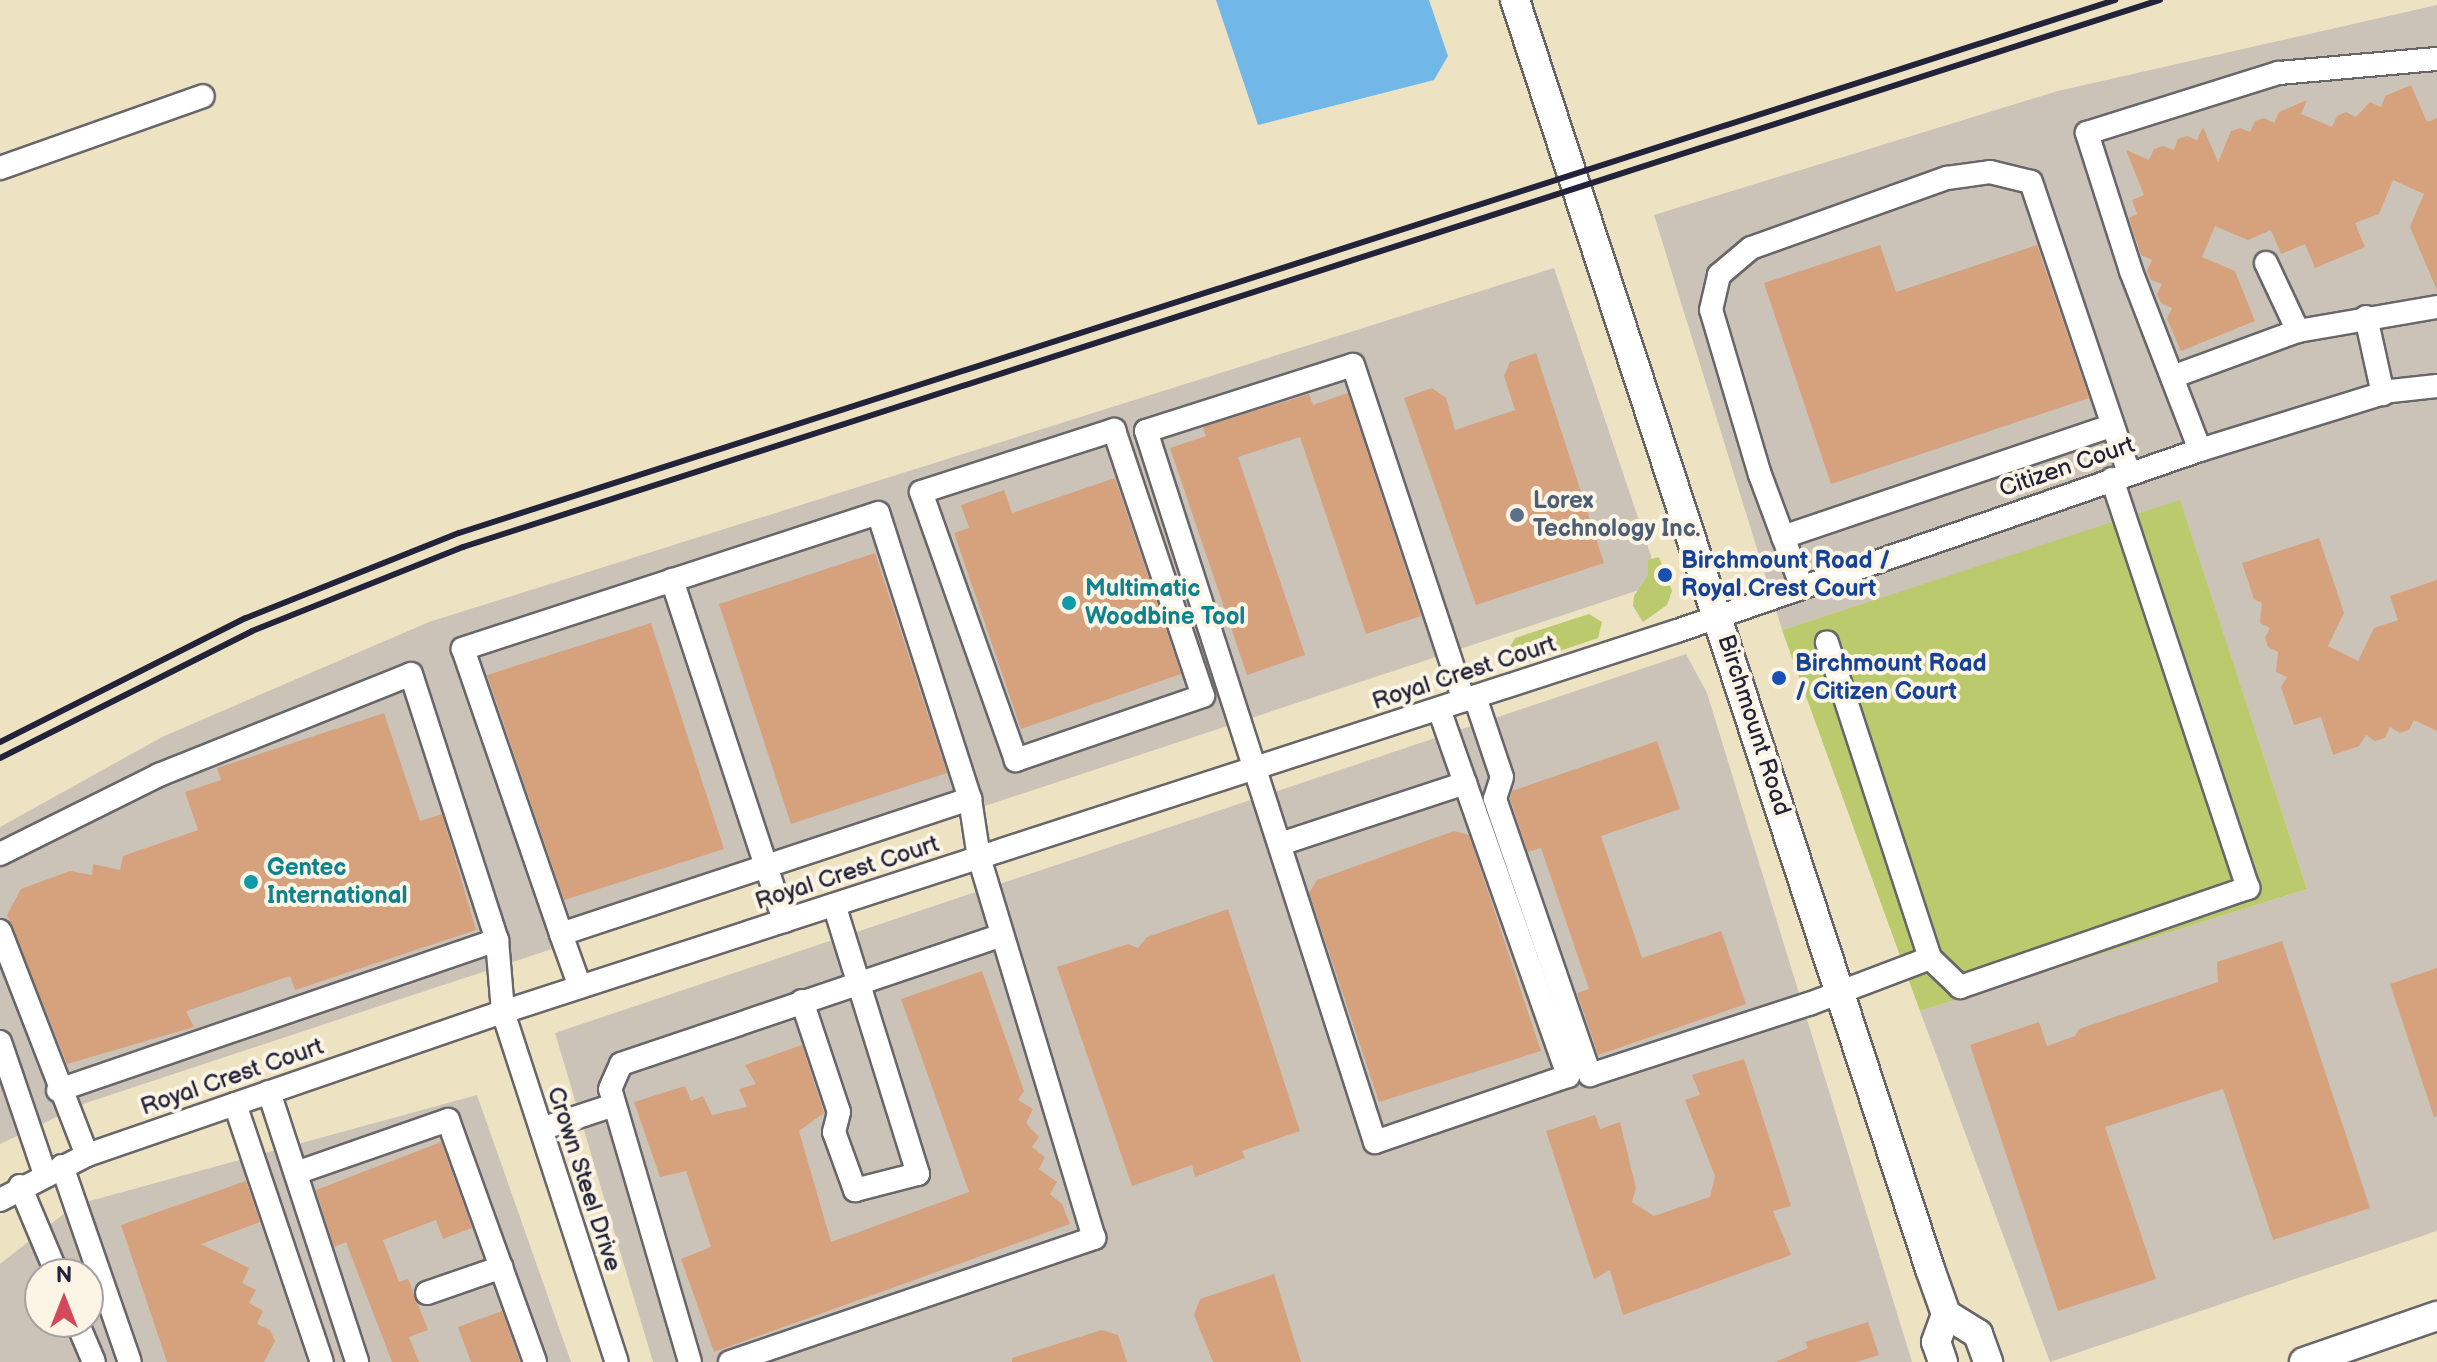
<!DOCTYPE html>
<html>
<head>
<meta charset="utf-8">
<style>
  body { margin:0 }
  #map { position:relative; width:2437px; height:1362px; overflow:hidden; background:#ede3c2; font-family:"Balsamiq Sans",sans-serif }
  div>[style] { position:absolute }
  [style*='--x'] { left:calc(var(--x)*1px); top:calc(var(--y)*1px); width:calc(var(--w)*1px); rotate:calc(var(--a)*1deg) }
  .industrial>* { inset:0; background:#cbc3b8 }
  .green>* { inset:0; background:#baca6d }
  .water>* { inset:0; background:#71b7e8 }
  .building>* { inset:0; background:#d6a27d }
  .roads { filter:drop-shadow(2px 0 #69666a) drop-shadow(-2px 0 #69666a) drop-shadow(0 2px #69666a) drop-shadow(0 -2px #69666a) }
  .minor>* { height:22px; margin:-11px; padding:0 11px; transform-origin:11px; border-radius:11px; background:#fff }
  .major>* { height:28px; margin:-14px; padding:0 14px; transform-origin:14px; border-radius:14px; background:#fff }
  .rail>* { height:6px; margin:-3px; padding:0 3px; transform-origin:3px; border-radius:3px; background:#22223b }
  .dots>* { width:22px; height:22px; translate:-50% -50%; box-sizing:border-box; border:4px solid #fcf5e5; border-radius:50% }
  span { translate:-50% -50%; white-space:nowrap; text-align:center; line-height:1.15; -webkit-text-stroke:8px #fcf5e5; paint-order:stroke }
  .street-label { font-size:24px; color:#22223b }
  .service-label { font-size:24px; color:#4e5e75; font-weight:700 }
  .left { translate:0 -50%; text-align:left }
  .transit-label { font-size:24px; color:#164399; font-weight:700 }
  .culture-label { font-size:24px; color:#0d838f; font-weight:700 }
  .north { position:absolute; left:24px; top:1258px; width:80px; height:80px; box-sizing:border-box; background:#fcf5e5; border:2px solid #a5a1a1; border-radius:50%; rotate:0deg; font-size:22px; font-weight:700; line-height:32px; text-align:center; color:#22223b }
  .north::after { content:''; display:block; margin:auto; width:28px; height:36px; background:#d1495b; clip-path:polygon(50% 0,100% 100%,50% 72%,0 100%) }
</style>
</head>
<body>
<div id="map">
  <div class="industrial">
    <i style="clip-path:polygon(2437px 5px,2437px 1231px,2050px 1362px,1920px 1011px,2307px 889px,2180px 501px,1782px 630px,1654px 215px,2058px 91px)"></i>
    <i style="clip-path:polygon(1554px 268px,1660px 583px,86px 1103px,0 1144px,0 827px,162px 737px,429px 622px)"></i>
    <i style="clip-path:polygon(1686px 654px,1707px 693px,1912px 1362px,653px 1362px,555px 1033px)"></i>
    <i style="clip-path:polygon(evenodd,477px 1095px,571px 1362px,0 1362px,0 1264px,75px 1205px,477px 1095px,40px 1274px,88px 1274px,88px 1322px,40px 1322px,40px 1274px)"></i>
  </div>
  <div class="green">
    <i style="clip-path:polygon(2180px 500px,2307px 889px,1920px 1011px,1782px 630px)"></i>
    <i style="clip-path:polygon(1659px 557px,1672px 591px,1667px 605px,1643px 622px,1633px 606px,1634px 596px,1648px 575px,1648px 560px)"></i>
    <i style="clip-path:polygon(1589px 614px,1602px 622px,1598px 638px,1524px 663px,1506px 654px,1515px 638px)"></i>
  </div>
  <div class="water">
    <i style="clip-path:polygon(1216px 0,1429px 0,1448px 56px,1434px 80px,1258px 125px)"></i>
  </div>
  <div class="building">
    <i style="clip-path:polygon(2411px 85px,2427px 122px,2437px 118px,2437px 290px,2410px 227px,2424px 194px,2393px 180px,2379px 214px,2355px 223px,2365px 247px,2315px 268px,2305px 244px,2281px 254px,2271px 230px,2248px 240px,2215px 226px,2202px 257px,2235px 271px,2255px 321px,2181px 351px,2167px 319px,2172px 308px,2161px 303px,2157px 294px,2162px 284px,2151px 280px,2147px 271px,2152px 260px,2141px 255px,2129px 218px,2137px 214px,2132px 200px,2144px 195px,2126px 150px,2149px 160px,2154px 149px,2163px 146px,2174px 150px,2178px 139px,2187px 136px,2197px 140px,2203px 127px,2218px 162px,2231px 131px,2240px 128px,2250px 132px,2255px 121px,2264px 118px,2274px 123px,2279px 112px,2307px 100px,2301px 114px,2332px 127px,2337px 116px,2346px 112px,2356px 117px,2370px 102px,2381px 107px,2385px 96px)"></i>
    <i style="clip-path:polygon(1880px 245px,1896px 292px,2037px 245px,2089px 398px,1831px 484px,1764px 283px)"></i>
    <i style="clip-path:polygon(1536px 353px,1604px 563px,1476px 605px,1404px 398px,1432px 388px,1446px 398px,1455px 430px,1515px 410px,1504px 376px,1510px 362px)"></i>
    <i style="clip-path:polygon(1348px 393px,1421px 616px,1366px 634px,1300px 437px,1238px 457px,1305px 655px,1247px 675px,1170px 448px,1206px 436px,1203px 427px,1309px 394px,1313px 405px)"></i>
    <i style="clip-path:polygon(1115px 478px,1181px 674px,1021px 729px,954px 533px,969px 528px,961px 505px,1004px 490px,1012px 513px)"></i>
    <i style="clip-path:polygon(2319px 538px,2344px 613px,2328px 646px,2358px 661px,2374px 628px,2398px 620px,2390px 596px,2437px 580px,2437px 731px,2414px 720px,2409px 730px,2400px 733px,2390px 727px,2385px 738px,2375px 741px,2366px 735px,2359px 746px,2333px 755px,2321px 717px,2294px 725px,2281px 687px,2287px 677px,2276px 672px,2278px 652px,2268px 647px,2265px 638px,2270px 628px,2260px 623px,2262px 603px,2254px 599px,2242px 563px)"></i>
    <i style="clip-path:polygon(875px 553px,947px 773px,791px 824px,719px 604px)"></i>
    <i style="clip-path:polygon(651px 623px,724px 849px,564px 900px,487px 675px)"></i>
    <i style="clip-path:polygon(384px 713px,420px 821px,442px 814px,476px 930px,295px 990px,290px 976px,186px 1011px,194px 1027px,67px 1064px,7px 915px,21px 889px,70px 871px,92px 875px,93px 864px,120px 870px,123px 856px,198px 830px,185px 792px,221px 780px,217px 768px)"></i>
    <i style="clip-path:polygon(1657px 741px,1680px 809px,1601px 836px,1642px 958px,1721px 931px,1746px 1004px,1598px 1055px,1577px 993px,1589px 989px,1541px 848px,1528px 852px,1510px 799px,1512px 791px)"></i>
    <i style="clip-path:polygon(1454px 831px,1469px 835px,1541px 1051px,1379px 1102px,1309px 893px,1317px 880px)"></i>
    <i style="clip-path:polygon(1228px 909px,1300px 1131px,1242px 1151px,1245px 1158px,1195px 1177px,1192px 1165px,1132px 1186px,1057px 967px,1128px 944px,1138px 948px,1147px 937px)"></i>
    <i style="clip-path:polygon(2282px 941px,2370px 1208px,2273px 1240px,2223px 1089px,2105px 1127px,2156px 1279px,2058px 1311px,1970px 1045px,2039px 1022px,2047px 1046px,2075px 1036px,2079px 1029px,2218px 982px,2217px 962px)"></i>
    <i style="clip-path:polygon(2437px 968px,2437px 1116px,2434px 1117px,2390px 984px)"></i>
    <i style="clip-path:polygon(982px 971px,1024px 1091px,1018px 1100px,1033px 1109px,1026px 1123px,1039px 1137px,1032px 1147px,1045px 1157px,1039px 1169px,1057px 1182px,1050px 1194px,1062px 1204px,1070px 1224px,714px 1352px,681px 1259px,711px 1247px,686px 1171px,660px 1177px,634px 1102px,685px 1086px,691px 1101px,703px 1096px,712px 1115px,747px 1107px,739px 1089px,756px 1084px,745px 1065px,802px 1045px,824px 1113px,799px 1131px,831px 1242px,969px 1192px,901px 999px)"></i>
    <i style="clip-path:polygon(1744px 1059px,1791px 1206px,1773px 1211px,1791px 1255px,1623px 1315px,1610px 1270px,1594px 1279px,1546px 1131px,1595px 1115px,1600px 1129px,1620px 1122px,1636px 1188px,1632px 1202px,1654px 1216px,1710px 1197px,1715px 1176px,1685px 1100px,1700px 1095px,1692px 1075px)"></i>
    <i style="clip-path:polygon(441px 1142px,472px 1228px,443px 1239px,436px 1220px,383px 1240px,399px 1282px,408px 1279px,428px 1330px,409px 1337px,419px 1362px,392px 1362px,346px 1242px,334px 1247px,316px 1190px)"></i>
    <i style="clip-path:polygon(246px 1181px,260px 1222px,201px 1244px,249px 1268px,242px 1283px,256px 1290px,249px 1303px,263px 1311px,257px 1324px,270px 1330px,275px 1341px,264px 1362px,167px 1362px,121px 1225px)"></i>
    <i style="clip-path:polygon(1274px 1274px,1301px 1362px,1213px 1362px,1194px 1315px,1200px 1299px)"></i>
    <i style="clip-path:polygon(502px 1311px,520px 1362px,471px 1362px,458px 1327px)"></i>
    <i style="clip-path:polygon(1868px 1322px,1879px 1355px,1856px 1362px,1775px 1362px,1808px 1348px,1805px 1342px)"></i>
    <i style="clip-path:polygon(1102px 1330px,1118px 1335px,1127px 1362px,1012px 1362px,1012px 1358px)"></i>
  </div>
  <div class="roads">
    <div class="minor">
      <i style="--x:0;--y:168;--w:215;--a:-19.5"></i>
      <i style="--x:2266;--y:263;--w:75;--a:64.8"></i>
      <i style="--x:2366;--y:317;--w:79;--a:77.6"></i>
      <i style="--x:2172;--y:377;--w:134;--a:-20.1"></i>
      <i style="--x:2298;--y:331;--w:141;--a:-9.8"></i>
      <i style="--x:1114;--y:430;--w:280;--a:71.5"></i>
      <i style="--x:1203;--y:696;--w:198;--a:161.1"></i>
      <i style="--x:1016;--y:760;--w:284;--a:-109.5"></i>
      <i style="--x:921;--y:492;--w:203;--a:-17.8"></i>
      <i style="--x:2200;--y:450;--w:192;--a:-111.1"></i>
      <i style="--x:2131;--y:271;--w:145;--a:-107.7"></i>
      <i style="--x:2087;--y:133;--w:201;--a:-17.4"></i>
      <i style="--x:2279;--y:73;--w:159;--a:-5.1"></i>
      <i style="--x:1783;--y:537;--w:348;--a:-18.7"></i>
      <i style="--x:672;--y:580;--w:359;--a:71.8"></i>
      <i style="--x:1801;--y:585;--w:117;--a:-110.4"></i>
      <i style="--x:1760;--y:475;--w:172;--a:-106.5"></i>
      <i style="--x:1711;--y:310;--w:36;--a:-77"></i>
      <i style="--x:1719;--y:275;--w:42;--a:-40.2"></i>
      <i style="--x:1751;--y:248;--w:208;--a:-19.7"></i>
      <i style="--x:1947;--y:178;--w:43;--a:-7.9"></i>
      <i style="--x:1990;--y:172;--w:42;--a:13.7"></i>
      <i style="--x:2031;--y:182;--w:308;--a:71.4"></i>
      <i style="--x:1475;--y:697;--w:84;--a:71.4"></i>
      <i style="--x:1502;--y:777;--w:23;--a:108"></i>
      <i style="--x:1495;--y:799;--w:292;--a:71"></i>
      <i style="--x:1590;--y:1075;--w:230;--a:-18"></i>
      <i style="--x:1809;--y:1004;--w:129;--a:-20.8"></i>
      <i style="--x:1930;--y:958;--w:332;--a:-108.1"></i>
      <i style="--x:1439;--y:709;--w:389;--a:70.6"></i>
      <i style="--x:1568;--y:1076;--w:204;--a:161.1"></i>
      <i style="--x:1375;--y:1142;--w:747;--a:-107.85"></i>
      <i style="--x:1146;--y:431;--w:217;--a:-17.7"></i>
      <i style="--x:1353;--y:365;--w:353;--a:71.7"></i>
      <i style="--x:1280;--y:844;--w:195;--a:-18.2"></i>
      <i style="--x:0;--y:854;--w:178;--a:-26.4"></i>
      <i style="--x:159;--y:775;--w:271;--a:-21.8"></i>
      <i style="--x:411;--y:674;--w:280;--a:72.1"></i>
      <i style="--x:497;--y:940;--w:464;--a:161.1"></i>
      <i style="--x:0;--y:931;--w:240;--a:68.8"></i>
      <i style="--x:561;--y:934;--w:431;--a:-18.3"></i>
      <i style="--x:970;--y:799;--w:300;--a:-107.8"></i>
      <i style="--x:878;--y:513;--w:437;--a:161.9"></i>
      <i style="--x:463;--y:649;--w:301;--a:71"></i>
      <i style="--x:561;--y:934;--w:56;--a:70.3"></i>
      <i style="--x:497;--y:940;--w:72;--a:85.2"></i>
      <i style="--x:503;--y:1012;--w:368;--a:72"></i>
      <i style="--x:1930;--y:958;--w:42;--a:44"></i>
      <i style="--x:1960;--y:987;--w:305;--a:-19"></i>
      <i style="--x:2248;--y:888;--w:431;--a:-108.4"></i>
      <i style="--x:802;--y:1001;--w:117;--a:71.6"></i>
      <i style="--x:839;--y:1112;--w:21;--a:104"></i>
      <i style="--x:834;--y:1132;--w:62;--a:70.1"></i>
      <i style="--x:855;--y:1190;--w:65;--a:-14.3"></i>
      <i style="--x:918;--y:1174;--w:282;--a:-107.3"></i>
      <i style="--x:0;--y:1042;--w:139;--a:71.2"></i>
      <i style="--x:269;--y:1092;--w:284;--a:71.9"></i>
      <i style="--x:235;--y:1104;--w:272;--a:71.4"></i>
      <i style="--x:541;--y:1129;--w:77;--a:-18.2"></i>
      <i style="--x:62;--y:1166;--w:207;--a:70.9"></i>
      <i style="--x:296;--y:1173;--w:161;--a:-19.2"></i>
      <i style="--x:448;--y:1120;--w:257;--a:70.2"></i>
      <i style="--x:20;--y:1186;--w:95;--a:67.2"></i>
      <i style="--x:0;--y:1200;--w:98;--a:-27.3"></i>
      <i style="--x:87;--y:1155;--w:440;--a:-19"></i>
      <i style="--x:503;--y:1012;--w:1234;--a:-17.98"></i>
      <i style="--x:1677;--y:631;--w:553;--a:-19.09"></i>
      <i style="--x:2200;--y:450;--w:200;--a:-17.2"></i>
      <i style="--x:2391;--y:391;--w:46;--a:-6.2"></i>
      <i style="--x:427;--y:1293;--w:79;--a:-19.1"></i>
      <i style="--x:77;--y:1322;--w:43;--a:67"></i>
      <i style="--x:690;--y:1362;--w:284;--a:-106.3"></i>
      <i style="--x:610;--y:1089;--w:27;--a:-66"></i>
      <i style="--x:621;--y:1064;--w:402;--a:-18.7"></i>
      <i style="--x:730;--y:1362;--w:385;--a:-18.8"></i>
      <i style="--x:1094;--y:1238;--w:397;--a:-106.8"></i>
      <i style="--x:979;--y:858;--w:60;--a:-98.7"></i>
    </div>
    <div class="major">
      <i style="--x:1515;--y:0;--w:1335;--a:71.89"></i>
      <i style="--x:1930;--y:1269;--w:48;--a:70.4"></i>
      <i style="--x:1946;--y:1314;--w:38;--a:32"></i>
      <i style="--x:1978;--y:1334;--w:30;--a:70"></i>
      <i style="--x:1943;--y:1362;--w:21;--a:-109"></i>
      <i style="--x:1936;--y:1342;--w:30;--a:-70"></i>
      <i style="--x:2304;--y:1362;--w:141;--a:-19.1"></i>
    </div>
  </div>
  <div class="rail">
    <i style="--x:0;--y:742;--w:275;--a:-26.8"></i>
    <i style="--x:246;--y:618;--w:229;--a:-21.8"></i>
    <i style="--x:459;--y:533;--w:1740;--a:-17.84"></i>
    <i style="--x:0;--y:758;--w:282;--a:-26.7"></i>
    <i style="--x:252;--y:631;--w:227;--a:-21.7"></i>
    <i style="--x:463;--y:547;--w:1783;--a:-17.87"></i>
  </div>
  <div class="dots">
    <i style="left:1517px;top:515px;background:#5c6f8a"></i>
    <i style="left:1665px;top:575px;background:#1a4fb4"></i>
    <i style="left:1069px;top:603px;background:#0f9aa8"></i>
    <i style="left:1779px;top:678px;background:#1a4fb4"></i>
    <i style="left:251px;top:882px;background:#0f9aa8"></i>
  </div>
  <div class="street-label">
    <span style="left:2067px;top:467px;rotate:-19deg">Citizen Court</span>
    <span style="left:1464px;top:673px;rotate:-18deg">Royal Crest Court</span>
    <span style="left:1754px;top:725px;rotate:72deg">Birchmount Road</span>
    <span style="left:847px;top:873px;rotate:-18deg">Royal Crest Court</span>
    <span style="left:232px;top:1077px;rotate:-19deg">Royal Crest Court</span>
    <span style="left:584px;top:1179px;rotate:72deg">Crown Steel Drive</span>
  </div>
  <div class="service-label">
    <span class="left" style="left:1533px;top:515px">Lorex<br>Technology Inc.</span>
  </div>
  <div class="transit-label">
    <span class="left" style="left:1681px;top:575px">Birchmount Road /<br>Royal Crest Court</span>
    <span class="left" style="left:1795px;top:678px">Birchmount Road<br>/ Citizen Court</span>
  </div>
  <div class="culture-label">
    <span class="left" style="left:1085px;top:603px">Multimatic<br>Woodbine Tool</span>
    <span class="left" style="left:267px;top:882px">Gentec<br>International</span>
  </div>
  <div class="north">N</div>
</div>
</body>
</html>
